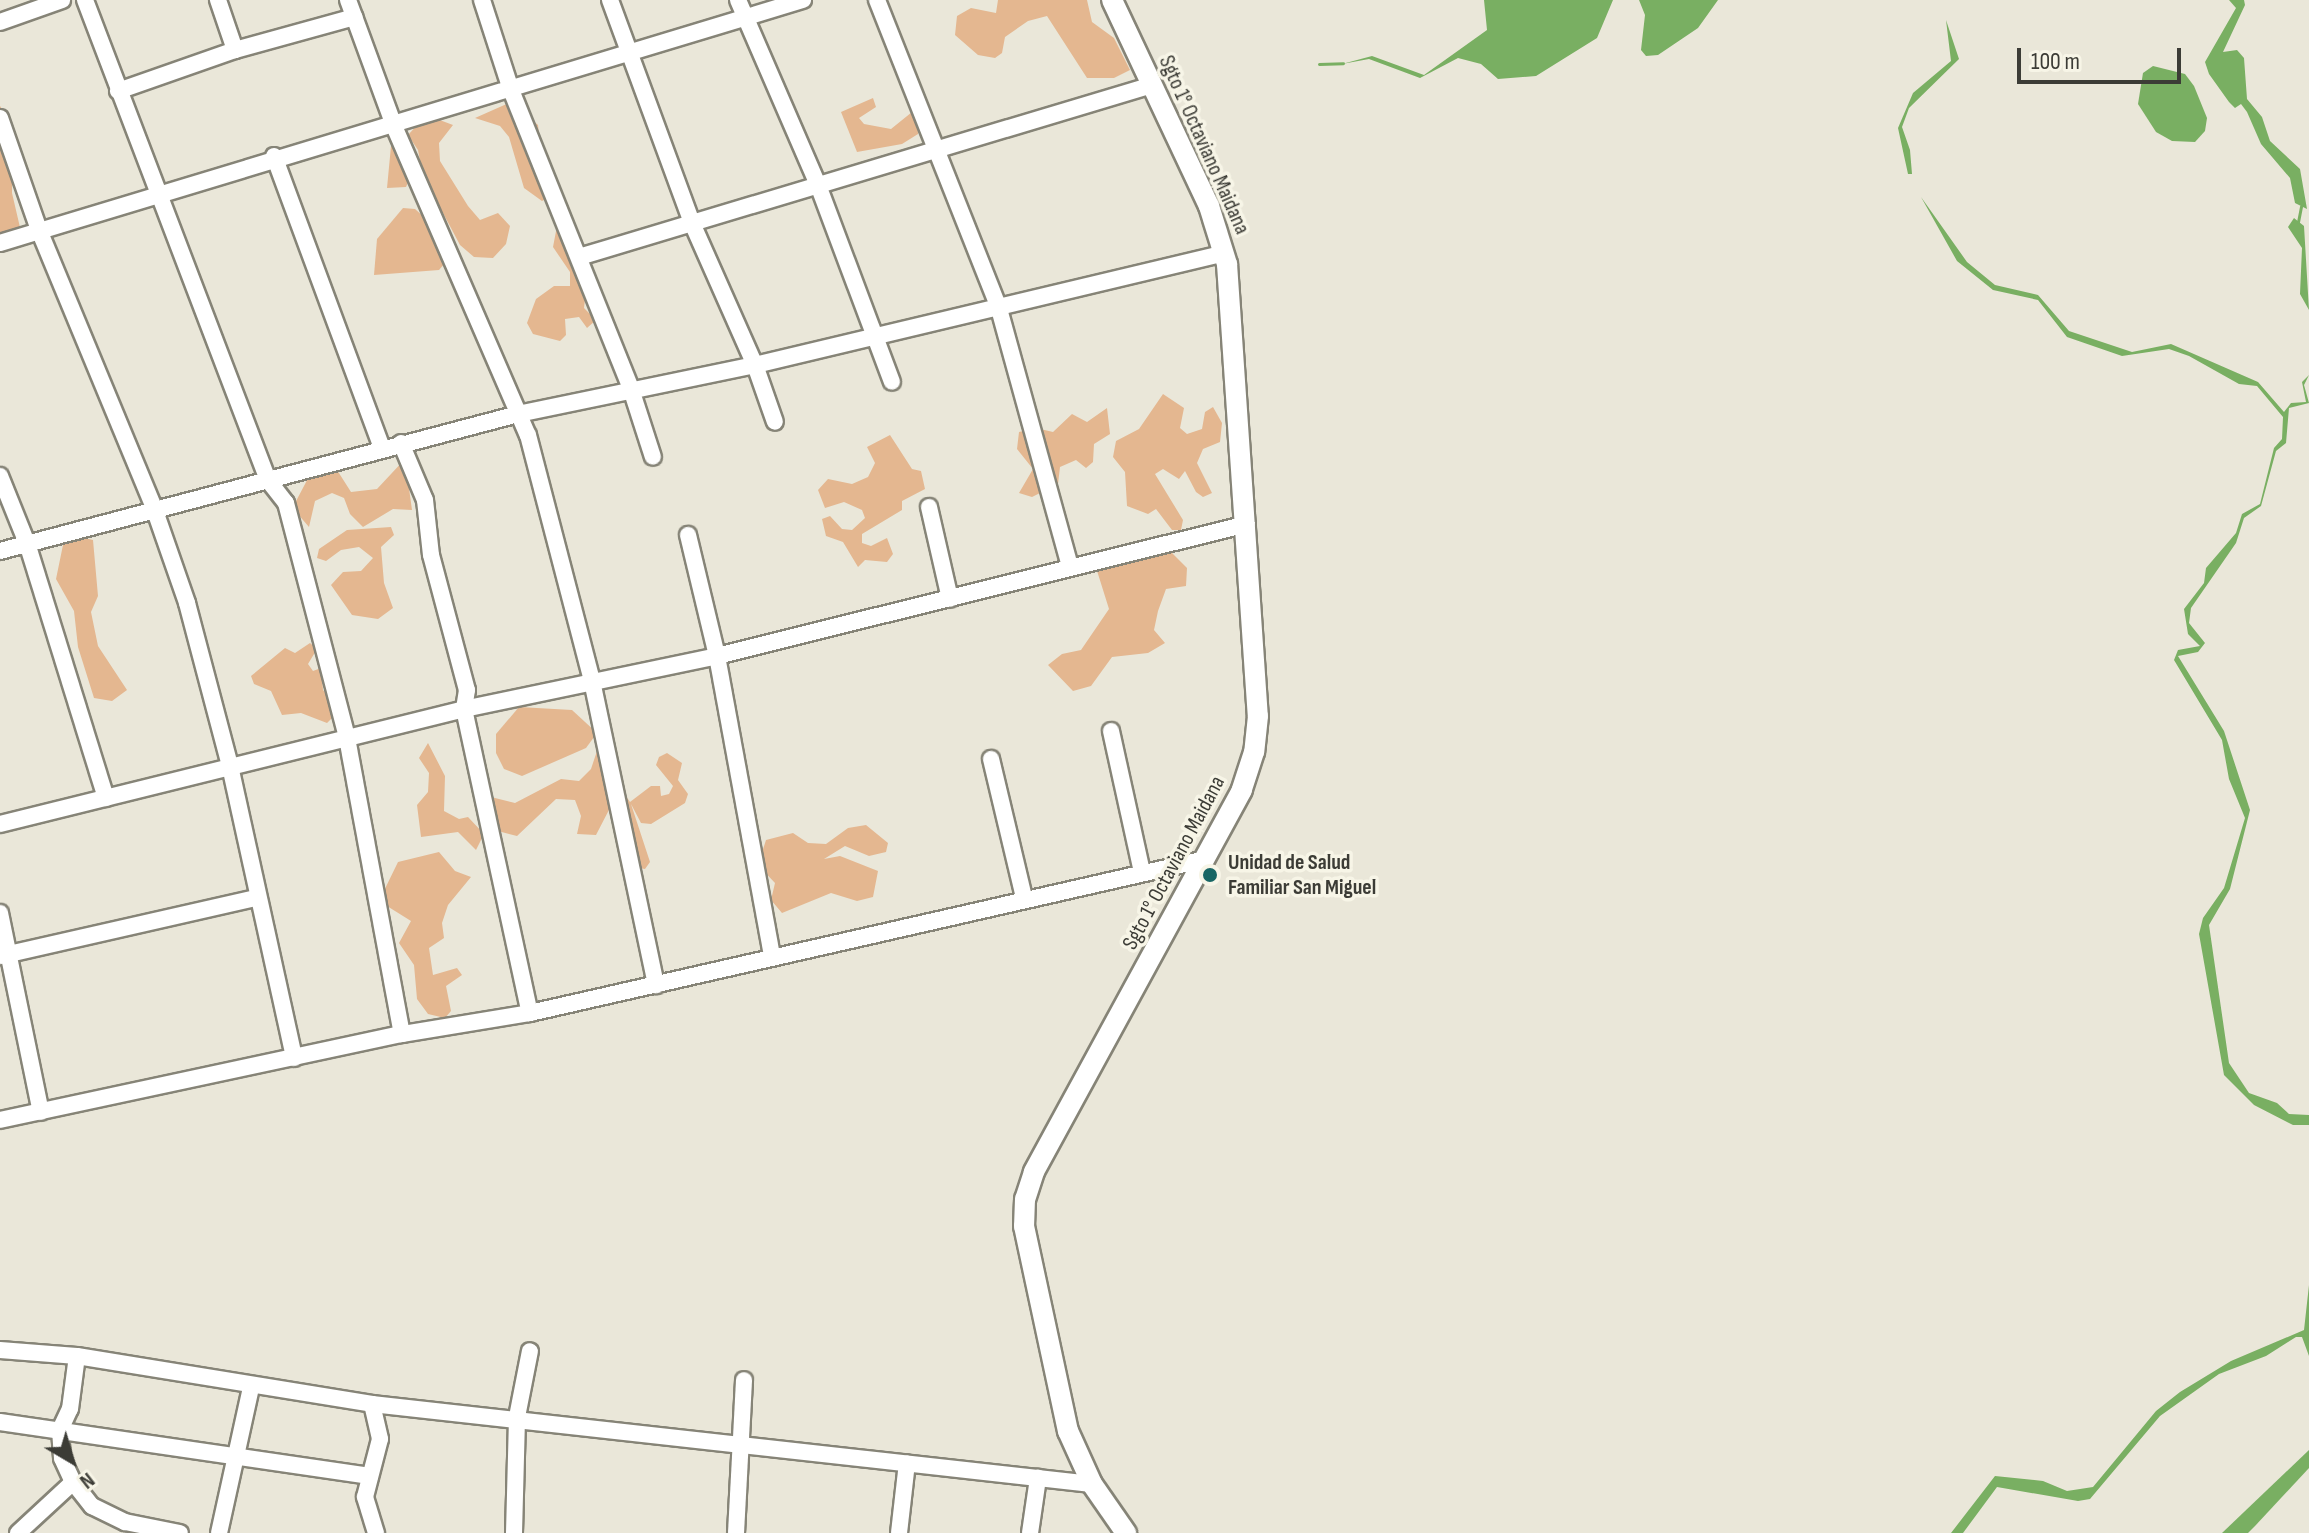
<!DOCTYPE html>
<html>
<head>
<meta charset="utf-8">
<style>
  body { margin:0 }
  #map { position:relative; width:2309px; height:1533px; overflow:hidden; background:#eae7d9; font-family:"Sofia Sans Condensed",sans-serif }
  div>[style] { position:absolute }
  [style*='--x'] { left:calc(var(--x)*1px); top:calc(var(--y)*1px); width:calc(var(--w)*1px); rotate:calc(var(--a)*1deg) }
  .green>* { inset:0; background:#e4b790 }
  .water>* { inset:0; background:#79af62 }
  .stream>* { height:3px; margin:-1.5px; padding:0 1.5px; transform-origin:1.5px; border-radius:1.5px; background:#79af62 }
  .roads { filter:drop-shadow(2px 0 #868477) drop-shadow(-2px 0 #868477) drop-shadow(0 2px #868477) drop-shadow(0 -2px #868477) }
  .minor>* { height:16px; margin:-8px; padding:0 8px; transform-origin:8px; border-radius:8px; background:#fff }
  .major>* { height:20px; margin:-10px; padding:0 10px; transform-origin:10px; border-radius:10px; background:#fff }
  .dots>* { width:22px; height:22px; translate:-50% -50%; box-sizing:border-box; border:4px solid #f7f5e7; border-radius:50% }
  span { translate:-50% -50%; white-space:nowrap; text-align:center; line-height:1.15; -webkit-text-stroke:7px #f7f5e7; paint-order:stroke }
  .street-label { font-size:22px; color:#3c3c36 }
  .poi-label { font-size:22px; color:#3c3c36; font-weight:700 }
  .left { translate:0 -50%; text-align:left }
  .north { position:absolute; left:32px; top:1421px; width:80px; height:80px; -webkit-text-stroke:6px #f7f5e7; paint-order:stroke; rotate:142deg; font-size:22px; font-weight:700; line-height:32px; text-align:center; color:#3c3c36 }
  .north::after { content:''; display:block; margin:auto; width:28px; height:36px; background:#3c3c36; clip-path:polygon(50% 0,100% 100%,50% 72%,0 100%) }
  .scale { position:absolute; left:2017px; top:48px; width:164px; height:36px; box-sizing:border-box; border:4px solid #3c3c36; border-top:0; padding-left:10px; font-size:24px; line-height:28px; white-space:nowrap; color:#3c3c36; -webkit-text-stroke:6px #f7f5e7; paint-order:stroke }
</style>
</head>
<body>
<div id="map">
  <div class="green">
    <i style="clip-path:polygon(998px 0,1087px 0,1092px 22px,1114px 38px,1130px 70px,1114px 78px,1087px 78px,1047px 16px,1028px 21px,1005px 37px,1002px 53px,995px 58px,978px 55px,955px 35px,957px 16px,971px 8px,996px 13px)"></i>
    <i style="clip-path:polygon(873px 98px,876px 107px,859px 118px,864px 124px,891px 129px,917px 108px,918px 134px,902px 144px,857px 152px,841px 112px)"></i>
    <i style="clip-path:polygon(511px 102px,538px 125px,546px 199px,542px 201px,524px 188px,509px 137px,500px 126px,475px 118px)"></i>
    <i style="clip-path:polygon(0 106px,13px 125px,12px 193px,22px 236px,0 249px)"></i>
    <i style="clip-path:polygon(437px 119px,453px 125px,439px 143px,440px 161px,468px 206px,480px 220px,498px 213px,510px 226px,506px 244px,493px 258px,474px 257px,460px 245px,443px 213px,428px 203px,418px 150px,408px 135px,420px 122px)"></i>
    <i style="clip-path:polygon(400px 143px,401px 168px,410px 178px,406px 187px,387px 188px,391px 146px)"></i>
    <i style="clip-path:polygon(403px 208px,415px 209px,433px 225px,445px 263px,439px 270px,374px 275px,377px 239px)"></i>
    <i style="clip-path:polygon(557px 226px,570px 230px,588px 254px,577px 277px,586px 291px,584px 308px,596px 320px,587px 328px,579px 317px,565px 319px,566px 335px,560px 341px,533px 334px,527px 323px,536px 299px,554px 286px,570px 286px,570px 272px,553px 247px)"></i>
    <i style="clip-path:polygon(1163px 394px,1184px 408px,1180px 428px,1187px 434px,1202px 429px,1205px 412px,1213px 407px,1222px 423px,1220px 442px,1203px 449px,1197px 463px,1212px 493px,1203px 497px,1196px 492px,1185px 471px,1179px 479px,1163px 469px,1155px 474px,1183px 520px,1181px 530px,1172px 530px,1156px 509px,1148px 514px,1127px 506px,1125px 472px,1113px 457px,1116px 441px,1139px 429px)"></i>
    <i style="clip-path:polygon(1107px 408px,1110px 434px,1094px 444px,1093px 462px,1086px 468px,1076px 460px,1060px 467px,1058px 484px,1032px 497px,1019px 493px,1033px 469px,1017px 449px,1019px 432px,1036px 428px,1053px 432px,1072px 414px,1087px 422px)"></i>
    <i style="clip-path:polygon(890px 435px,912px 469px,921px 471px,925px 489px,902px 501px,902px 510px,862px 534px,862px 543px,871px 546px,887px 538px,893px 554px,887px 562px,865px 560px,858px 567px,843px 542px,826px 536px,822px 519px,830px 516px,842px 529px,852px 530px,865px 518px,862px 510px,844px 502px,825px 508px,818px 490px,828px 479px,852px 484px,868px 477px,875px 463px,867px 447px)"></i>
    <i style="clip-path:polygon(405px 459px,412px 510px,393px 509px,363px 527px,350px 514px,344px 498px,332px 493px,315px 501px,309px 527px,297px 513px,294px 505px,315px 465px,337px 470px,351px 492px,377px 489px)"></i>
    <i style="clip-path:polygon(391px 527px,394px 535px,381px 547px,384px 583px,393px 608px,378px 619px,352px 615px,331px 585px,343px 572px,361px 571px,373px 558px,359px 547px,341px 550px,326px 561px,317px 558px,319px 549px,347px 530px)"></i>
    <i style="clip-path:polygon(76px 536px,93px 540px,98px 596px,91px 612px,98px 646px,127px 690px,112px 701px,94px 698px,78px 647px,74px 611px,56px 579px,63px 545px)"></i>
    <i style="clip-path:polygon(1161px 542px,1187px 568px,1186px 586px,1166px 589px,1158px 611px,1154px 630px,1165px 643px,1148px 653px,1112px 657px,1091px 686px,1073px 691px,1048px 665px,1062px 654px,1081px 650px,1109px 609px,1093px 558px)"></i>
    <i style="clip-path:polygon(310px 643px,317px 649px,308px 664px,313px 671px,321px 668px,323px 690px,340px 710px,327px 723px,301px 713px,282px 715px,271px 691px,254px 684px,251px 676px,285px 648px,295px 653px)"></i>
    <i style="clip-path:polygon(519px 707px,572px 710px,597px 733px,586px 748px,522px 776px,504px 769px,496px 753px,496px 734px)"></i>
    <i style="clip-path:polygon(428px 743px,445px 776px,444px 811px,459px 819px,468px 817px,484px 834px,476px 850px,458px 832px,421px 837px,417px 805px,428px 792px,429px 773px,419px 758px)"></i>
    <i style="clip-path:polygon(597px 751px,611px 802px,621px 789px,630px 802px,651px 786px,660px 786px,661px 796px,669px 794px,673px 786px,656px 765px,659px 757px,667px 753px,682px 763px,678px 780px,688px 794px,685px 803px,651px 824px,641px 823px,631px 804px,650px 862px,645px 869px,621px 865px,611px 806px,596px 835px,577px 834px,581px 816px,575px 800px,556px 799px,517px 836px,498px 831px,491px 797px,515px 803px,561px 779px,579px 781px,591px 769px)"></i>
    <i style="clip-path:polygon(866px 825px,888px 843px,886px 852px,869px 856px,845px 846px,824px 859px,840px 856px,878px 871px,873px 897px,857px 901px,831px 893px,782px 913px,771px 900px,775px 883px,758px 865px,766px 840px,793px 833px,808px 843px,826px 844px,848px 828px)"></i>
    <i style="clip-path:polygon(439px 852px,455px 871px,471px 877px,448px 905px,442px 923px,444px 938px,429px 948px,433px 975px,457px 968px,462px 975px,446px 986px,451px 1011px,445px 1018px,428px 1014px,417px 999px,414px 965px,399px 943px,411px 921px,379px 901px,398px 862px)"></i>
  </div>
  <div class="water">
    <i style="clip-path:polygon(1484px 0,1613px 0,1597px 38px,1536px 76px,1498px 79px,1481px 64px,1458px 58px,1420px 78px,1369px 59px,1342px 64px,1372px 56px,1424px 75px,1487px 30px)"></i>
    <i style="clip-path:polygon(1639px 0,1718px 0,1698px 28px,1658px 55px,1646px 56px,1641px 50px,1645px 15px)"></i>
    <i style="clip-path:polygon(2229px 0,2244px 0,2245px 5px,2223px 52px,2237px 50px,2244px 58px,2247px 99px,2262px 117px,2270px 141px,2300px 169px,2307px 209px,2295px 203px,2290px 178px,2261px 144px,2247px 112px,2241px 104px,2235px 108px,2229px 102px,2209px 74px,2205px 62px,2236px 8px)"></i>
    <i style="clip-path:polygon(1946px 20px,1959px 59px,1909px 108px,1902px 127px,1910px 150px,1912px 174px,1908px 174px,1898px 128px,1913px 93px,1951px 61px)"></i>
    <i style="clip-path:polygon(2153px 66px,2185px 74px,2194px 86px,2207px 118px,2205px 131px,2195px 142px,2172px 141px,2156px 132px,2138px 104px,2143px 73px)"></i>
    <i style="clip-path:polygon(1921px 197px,1967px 262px,1995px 285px,2038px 295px,2069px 331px,2132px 352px,2171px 344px,2258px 382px,2284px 412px,2291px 403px,2306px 402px,2302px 382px,2309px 375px,2304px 385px,2309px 403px,2289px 408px,2286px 443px,2276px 451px,2261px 506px,2244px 518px,2236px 543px,2191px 608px,2189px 623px,2205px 643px,2198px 652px,2178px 656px,2224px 731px,2250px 810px,2230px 889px,2209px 925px,2229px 1063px,2249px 1093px,2277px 1103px,2289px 1114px,2309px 1115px,2309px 1125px,2293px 1125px,2254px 1105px,2224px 1075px,2199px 934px,2203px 918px,2224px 888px,2245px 818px,2229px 779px,2222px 740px,2174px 660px,2178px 650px,2200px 646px,2188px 634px,2184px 609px,2204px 583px,2206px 568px,2236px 533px,2242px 514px,2260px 504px,2274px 448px,2282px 439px,2283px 417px,2257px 386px,2239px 384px,2189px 356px,2169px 349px,2122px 356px,2067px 337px,2038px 300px,1993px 290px,1957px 261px)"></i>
    <i style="clip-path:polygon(2294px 218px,2304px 226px,2309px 310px,2300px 294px,2302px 248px,2288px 227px)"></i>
    <i style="clip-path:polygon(2309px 1285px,2309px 1356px,2302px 1337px,2296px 1337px,2266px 1356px,2219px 1374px,2160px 1416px,2090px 1499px,2078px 1501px,1997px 1487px,1963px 1533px,1951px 1533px,1995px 1476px,2043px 1481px,2067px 1491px,2093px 1487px,2156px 1411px,2180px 1392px,2231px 1361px,2304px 1330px)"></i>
    <i style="clip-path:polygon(2309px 1450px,2309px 1468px,2255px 1526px,2248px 1533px,2222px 1533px)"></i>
  </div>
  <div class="stream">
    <i style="--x:1319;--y:64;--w:24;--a:-2"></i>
    <i style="--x:2298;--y:222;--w:16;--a:-79"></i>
  </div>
  <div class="roads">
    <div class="minor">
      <i style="--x:85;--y:0;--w:514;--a:69.13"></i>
      <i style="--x:268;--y:480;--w:29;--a:52"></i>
      <i style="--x:286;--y:503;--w:243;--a:75.4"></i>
      <i style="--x:347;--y:738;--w:301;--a:79.5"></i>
      <i style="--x:218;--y:0;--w:53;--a:71.2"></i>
      <i style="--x:348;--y:0;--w:134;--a:69.9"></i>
      <i style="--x:394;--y:126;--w:337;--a:66.6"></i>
      <i style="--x:528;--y:435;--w:254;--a:75.4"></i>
      <i style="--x:592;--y:681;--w:311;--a:78.1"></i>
      <i style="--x:482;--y:0;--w:95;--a:72.1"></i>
      <i style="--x:511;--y:90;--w:322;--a:68.1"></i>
      <i style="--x:631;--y:389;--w:71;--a:72.1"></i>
      <i style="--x:610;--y:0;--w:238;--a:69.8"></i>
      <i style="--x:692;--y:223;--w:155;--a:66.1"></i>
      <i style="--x:755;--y:365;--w:60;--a:70.7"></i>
      <i style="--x:738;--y:0;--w:202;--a:66.6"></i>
      <i style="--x:818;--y:185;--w:210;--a:69.4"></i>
      <i style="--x:877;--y:0;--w:328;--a:68.4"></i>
      <i style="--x:998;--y:305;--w:272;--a:74.6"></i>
      <i style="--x:0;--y:22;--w:66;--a:-19.5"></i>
      <i style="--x:118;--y:91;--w:124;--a:-19.3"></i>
      <i style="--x:235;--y:50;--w:124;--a:-15.4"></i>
      <i style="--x:0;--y:118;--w:119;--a:70.8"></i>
      <i style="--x:39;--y:230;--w:301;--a:67.5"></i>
      <i style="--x:154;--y:508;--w:101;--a:70.8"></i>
      <i style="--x:187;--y:603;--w:169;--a:75.2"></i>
      <i style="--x:230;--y:766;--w:299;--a:77.6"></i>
      <i style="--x:274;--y:156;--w:311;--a:69.7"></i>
      <i style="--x:0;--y:243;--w:839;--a:-16.84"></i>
      <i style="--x:579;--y:257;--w:598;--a:-16.71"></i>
      <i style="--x:401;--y:443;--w:62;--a:67.2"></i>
      <i style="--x:425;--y:500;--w:55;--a:83.8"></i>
      <i style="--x:431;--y:555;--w:140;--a:75.1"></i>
      <i style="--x:467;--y:690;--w:19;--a:99"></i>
      <i style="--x:464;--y:709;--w:311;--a:77.8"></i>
      <i style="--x:0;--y:476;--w:72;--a:68.1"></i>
      <i style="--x:27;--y:543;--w:267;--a:72.8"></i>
      <i style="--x:929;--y:507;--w:94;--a:77.1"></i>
      <i style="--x:688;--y:535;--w:124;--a:76.5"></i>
      <i style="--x:717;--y:656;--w:306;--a:79.6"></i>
      <i style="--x:0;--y:551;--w:536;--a:-14.81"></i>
      <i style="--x:518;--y:414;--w:242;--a:-11.7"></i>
      <i style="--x:755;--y:365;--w:482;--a:-13.4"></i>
      <i style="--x:1111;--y:731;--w:144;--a:77.6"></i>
      <i style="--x:991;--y:759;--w:143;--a:76.6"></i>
      <i style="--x:0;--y:824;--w:478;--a:-13.9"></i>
      <i style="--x:464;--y:709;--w:258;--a:-11.8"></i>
      <i style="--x:717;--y:656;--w:546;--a:-13.99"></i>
      <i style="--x:0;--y:913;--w:203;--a:78.4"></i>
      <i style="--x:0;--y:956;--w:262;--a:-12.8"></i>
      <i style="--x:0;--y:1120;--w:411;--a:-12.1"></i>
      <i style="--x:402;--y:1034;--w:130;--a:-9.3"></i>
      <i style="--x:530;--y:1013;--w:693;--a:-12.83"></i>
      <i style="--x:0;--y:1350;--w:77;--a:4.5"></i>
      <i style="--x:77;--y:1356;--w:299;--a:9.2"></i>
      <i style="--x:372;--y:1404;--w:724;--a:6.34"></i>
      <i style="--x:372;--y:1404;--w:36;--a:77"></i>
      <i style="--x:380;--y:1439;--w:60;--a:104.5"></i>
      <i style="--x:365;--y:1497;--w:38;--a:73"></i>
      <i style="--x:0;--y:1422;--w:374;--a:8.3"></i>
      <i style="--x:73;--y:1482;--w:26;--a:-115"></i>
      <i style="--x:62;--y:1458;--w:28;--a:-94"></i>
      <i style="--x:60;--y:1430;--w:23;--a:-65"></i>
      <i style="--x:70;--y:1409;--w:53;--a:-82.5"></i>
      <i style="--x:18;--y:1533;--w:75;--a:-42.8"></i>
      <i style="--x:73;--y:1482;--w:31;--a:52"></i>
      <i style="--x:92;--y:1506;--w:37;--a:26"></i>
      <i style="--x:125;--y:1522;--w:56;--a:11.3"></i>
      <i style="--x:219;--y:1533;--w:148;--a:-77.6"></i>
      <i style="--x:514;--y:1533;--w:116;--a:-88.5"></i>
      <i style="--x:517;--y:1417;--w:67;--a:-78.9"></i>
      <i style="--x:736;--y:1533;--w:153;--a:-87"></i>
      <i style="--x:899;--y:1533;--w:70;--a:-83.5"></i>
      <i style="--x:1030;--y:1533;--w:56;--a:-81.7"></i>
    </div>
    <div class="major">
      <i style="--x:1112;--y:0;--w:228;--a:64.8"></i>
      <i style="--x:1209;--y:206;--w:61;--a:72.8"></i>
      <i style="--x:1227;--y:264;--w:453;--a:86.1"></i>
      <i style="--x:1258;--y:716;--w:36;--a:96"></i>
      <i style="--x:1254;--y:752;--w:40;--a:108"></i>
      <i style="--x:1242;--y:790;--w:435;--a:118.6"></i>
      <i style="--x:1034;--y:1172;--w:28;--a:108"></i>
      <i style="--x:1025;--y:1199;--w:27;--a:92"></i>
      <i style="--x:1024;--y:1226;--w:210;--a:77.9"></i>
      <i style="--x:1068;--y:1431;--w:58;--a:65.6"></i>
      <i style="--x:1092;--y:1484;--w:60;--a:55.2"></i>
    </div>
  </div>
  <div class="dots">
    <i style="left:1210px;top:875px;background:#186664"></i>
  </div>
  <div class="street-label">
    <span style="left:1204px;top:145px;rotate:66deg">Sgto 1° Octaviano Maidana</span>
    <span style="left:1174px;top:863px;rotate:-62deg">Sgto 1° Octaviano Maidana</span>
  </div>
  <div class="poi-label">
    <span class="left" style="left:1228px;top:875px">Unidad de Salud<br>Familiar San Miguel</span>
  </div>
  <div class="north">N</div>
  <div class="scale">100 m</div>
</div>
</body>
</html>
